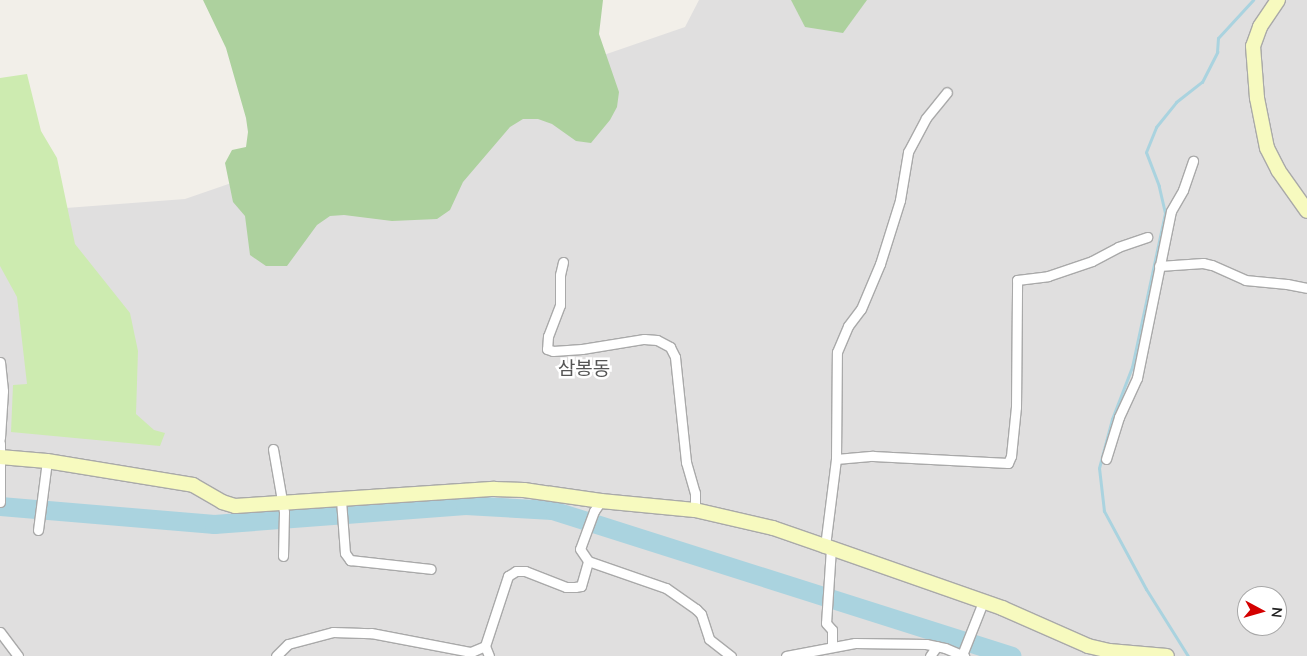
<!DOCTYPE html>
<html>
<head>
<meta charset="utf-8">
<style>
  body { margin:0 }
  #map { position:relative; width:1307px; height:656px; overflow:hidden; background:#f2efe9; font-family:"Nunito Sans","Noto Sans KR",sans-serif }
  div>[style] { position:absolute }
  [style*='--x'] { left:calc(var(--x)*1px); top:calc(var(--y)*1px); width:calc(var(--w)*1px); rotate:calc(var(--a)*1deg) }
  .residential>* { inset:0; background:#e0dfdf }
  .grass>* { inset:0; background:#cdebb0 }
  .forest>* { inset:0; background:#add19e }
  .stream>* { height:3px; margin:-1.5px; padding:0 1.5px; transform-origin:1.5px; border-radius:1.5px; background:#aad3df }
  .river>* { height:19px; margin:-9.5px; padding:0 9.5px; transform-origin:9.5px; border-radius:9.5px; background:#aad3df }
  .roads { filter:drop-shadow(1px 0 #a9a9a9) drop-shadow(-1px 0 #a9a9a9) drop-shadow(0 1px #a9a9a9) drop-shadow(0 -1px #a9a9a9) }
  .street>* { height:9px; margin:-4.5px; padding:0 4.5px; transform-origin:4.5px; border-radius:4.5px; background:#fff }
  .secondary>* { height:14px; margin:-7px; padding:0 7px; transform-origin:7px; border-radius:7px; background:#f7fabf }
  span { translate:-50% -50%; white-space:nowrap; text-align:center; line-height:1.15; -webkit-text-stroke:5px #fff; paint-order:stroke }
  .quarter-label { font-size:19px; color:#555 }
  .north { position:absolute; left:1237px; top:586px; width:50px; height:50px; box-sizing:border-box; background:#fff; border:1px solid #a7a7a7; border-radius:50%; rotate:96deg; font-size:14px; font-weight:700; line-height:20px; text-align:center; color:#222 }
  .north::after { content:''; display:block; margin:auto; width:18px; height:22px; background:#d40000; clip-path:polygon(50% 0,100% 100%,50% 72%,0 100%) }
</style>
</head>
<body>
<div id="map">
  <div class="residential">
    <i style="clip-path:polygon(evenodd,699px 0,1307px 0,1307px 656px,0 656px,0 213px,185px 199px,685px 27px,699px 0,1247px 596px,1277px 596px,1277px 626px,1247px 626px,1247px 596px)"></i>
  </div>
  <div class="grass">
    <i style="clip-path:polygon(27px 74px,41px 131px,57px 158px,75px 244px,130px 313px,138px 351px,136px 414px,154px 430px,165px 433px,160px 446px,11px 432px,13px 385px,27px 384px,17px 297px,0 266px,0 78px)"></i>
  </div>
  <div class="forest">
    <i style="clip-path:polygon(203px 0,603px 0,599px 34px,619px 92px,617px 107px,610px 120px,591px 143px,576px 141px,552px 124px,538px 119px,523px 119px,510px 127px,463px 182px,450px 210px,437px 219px,392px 221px,344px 215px,330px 216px,317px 225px,287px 266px,266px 266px,250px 255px,245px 216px,233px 202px,225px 163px,232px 150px,246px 147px,248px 132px,246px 118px,226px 48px)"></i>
    <i style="clip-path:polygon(791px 0,867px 0,843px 33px,805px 27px)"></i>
  </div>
  <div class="stream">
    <i style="--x:1188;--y:656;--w:79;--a:-122.1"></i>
    <i style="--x:1146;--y:589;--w:89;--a:-118.3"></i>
    <i style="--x:1104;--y:511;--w:43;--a:-96.6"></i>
    <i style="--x:1099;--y:468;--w:51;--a:-75.1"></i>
    <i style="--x:1112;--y:419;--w:56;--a:-69"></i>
    <i style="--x:1132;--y:367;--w:157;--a:-77.9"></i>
    <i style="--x:1165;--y:213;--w:28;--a:-103"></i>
    <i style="--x:1159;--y:186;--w:36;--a:-111"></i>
    <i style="--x:1146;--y:152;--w:27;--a:-68"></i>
    <i style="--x:1156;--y:127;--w:32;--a:-51"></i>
    <i style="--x:1176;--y:102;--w:33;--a:-38"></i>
    <i style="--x:1202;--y:82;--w:34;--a:-63"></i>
    <i style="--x:1217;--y:52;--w:14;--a:-86"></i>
    <i style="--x:1218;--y:38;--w:52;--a:-47.4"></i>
  </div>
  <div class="river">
    <i style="--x:0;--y:506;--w:215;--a:4.8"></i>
    <i style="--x:214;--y:524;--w:252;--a:-4.3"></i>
    <i style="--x:465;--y:505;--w:87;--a:3.3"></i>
    <i style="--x:552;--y:510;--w:482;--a:17.6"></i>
  </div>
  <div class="roads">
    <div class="street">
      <i style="--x:563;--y:262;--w:13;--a:103"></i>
      <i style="--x:560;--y:275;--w:30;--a:90"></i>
      <i style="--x:560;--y:305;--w:33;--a:111"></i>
      <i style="--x:548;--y:336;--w:13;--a:94"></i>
      <i style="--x:547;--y:349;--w:6;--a:18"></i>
      <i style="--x:553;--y:351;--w:29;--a:-4"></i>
      <i style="--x:582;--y:349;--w:63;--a:-9.2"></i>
      <i style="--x:644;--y:339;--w:13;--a:4"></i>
      <i style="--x:657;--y:340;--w:15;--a:28"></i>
      <i style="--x:670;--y:347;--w:11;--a:63"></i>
      <i style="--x:675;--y:357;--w:106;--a:84"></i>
      <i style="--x:686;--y:462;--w:32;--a:74"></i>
      <i style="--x:695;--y:493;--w:17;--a:90"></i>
      <i style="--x:1159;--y:266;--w:44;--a:-3.9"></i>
      <i style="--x:1203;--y:263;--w:9;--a:13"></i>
      <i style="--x:1212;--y:265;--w:36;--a:24"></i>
      <i style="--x:1245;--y:280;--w:42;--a:5.4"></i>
      <i style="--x:1287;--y:284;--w:20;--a:11"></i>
      <i style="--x:0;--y:362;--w:29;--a:84"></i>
      <i style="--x:3;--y:391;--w:47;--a:93.7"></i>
      <i style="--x:0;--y:443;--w:59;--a:90"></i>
      <i style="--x:273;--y:449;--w:64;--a:80.1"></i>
      <i style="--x:284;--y:512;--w:44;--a:91.3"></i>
      <i style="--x:836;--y:459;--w:37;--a:-5"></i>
      <i style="--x:873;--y:456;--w:135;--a:3"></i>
      <i style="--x:1008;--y:463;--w:8;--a:-67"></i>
      <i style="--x:1011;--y:456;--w:49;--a:-84.2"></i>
      <i style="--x:1016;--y:407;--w:127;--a:-89.5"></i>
      <i style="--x:1017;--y:280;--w:31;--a:-7"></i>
      <i style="--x:1048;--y:276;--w:46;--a:-18.8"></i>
      <i style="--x:1092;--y:261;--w:30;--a:-28"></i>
      <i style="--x:1118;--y:247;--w:31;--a:-19"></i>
      <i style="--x:1106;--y:459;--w:44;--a:-72.8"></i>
      <i style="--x:1119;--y:417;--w:43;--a:-65.2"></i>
      <i style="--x:1137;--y:378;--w:170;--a:-78.5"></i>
      <i style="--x:1171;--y:211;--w:24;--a:-60"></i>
      <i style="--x:1183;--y:190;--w:31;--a:-71"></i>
      <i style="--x:341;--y:500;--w:53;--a:85.7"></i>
      <i style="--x:345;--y:553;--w:9;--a:54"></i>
      <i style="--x:350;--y:560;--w:81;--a:6.3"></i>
      <i style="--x:601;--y:501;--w:12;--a:125"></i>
      <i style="--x:594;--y:511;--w:40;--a:110.2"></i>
      <i style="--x:580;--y:549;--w:14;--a:56"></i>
      <i style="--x:588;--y:561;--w:83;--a:19.1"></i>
      <i style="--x:666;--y:588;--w:37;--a:35"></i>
      <i style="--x:696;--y:609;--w:7;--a:45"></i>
      <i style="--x:701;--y:614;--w:26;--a:72"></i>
      <i style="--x:709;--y:639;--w:28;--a:38"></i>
      <i style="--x:38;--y:530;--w:70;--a:-82.6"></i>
      <i style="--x:825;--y:546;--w:88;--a:-82.8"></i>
      <i style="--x:836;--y:459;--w:107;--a:-89.5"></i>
      <i style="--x:837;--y:352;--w:28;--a:-67"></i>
      <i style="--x:848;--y:326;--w:21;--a:-53"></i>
      <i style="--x:861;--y:309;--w:49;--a:-67.1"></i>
      <i style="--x:880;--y:264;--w:67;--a:-72.6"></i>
      <i style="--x:900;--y:200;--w:49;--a:-80.5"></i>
      <i style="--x:908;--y:152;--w:38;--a:-62"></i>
      <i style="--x:926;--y:118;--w:33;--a:-51"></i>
      <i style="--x:831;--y:548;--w:75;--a:93.8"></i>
      <i style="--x:826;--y:623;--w:9;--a:49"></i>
      <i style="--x:832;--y:630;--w:16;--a:90"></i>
      <i style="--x:0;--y:632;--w:30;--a:53"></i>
      <i style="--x:962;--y:655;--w:57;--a:-68.4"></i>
      <i style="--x:276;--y:656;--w:17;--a:-45"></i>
      <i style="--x:288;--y:644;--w:47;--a:-14.9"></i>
      <i style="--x:333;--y:632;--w:38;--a:2"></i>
      <i style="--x:371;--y:633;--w:102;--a:10.8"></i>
      <i style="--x:471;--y:652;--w:15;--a:-23"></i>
      <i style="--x:489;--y:656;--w:11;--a:-112"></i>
      <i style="--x:485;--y:646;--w:74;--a:-71.8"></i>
      <i style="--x:508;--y:576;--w:9;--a:-32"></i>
      <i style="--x:516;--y:571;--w:9;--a:0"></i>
      <i style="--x:525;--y:571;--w:44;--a:21.3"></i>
      <i style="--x:566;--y:587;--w:9;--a:0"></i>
      <i style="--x:575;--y:587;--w:6;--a:-9"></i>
      <i style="--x:581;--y:586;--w:26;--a:-74"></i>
      <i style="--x:786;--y:656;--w:70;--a:-10.7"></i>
      <i style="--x:855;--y:643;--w:71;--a:0.8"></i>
      <i style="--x:926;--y:644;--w:19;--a:12"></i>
      <i style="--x:945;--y:648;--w:21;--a:23"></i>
      <i style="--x:930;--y:656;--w:12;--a:-55"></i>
    </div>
    <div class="secondary">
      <i style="--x:1278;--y:0;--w:32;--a:124"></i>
      <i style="--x:1260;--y:27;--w:20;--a:110"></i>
      <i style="--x:1253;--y:46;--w:52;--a:85.6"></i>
      <i style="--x:1257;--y:98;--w:51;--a:78.7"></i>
      <i style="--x:1267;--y:148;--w:25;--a:63"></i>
      <i style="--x:1278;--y:170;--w:50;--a:54.7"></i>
      <i style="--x:0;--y:457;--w:47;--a:4.9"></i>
      <i style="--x:47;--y:461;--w:148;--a:9.3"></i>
      <i style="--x:193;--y:485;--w:34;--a:30"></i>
      <i style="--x:222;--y:502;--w:14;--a:17"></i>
      <i style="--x:235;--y:506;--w:260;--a:-3.8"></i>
      <i style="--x:494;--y:489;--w:30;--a:2"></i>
      <i style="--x:524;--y:490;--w:78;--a:8.1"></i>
      <i style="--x:601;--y:501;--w:94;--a:5.5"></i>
      <i style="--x:695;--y:510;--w:80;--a:13"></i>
      <i style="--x:773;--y:528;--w:55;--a:19.1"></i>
      <i style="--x:825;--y:546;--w:188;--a:19.3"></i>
      <i style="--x:1002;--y:608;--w:94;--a:23.8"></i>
      <i style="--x:1088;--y:646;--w:22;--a:13"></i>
      <i style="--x:1109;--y:651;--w:58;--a:4.9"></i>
    </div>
  </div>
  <div class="quarter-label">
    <span style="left:584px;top:370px">삼봉동</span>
  </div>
  <div class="north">N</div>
</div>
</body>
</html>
